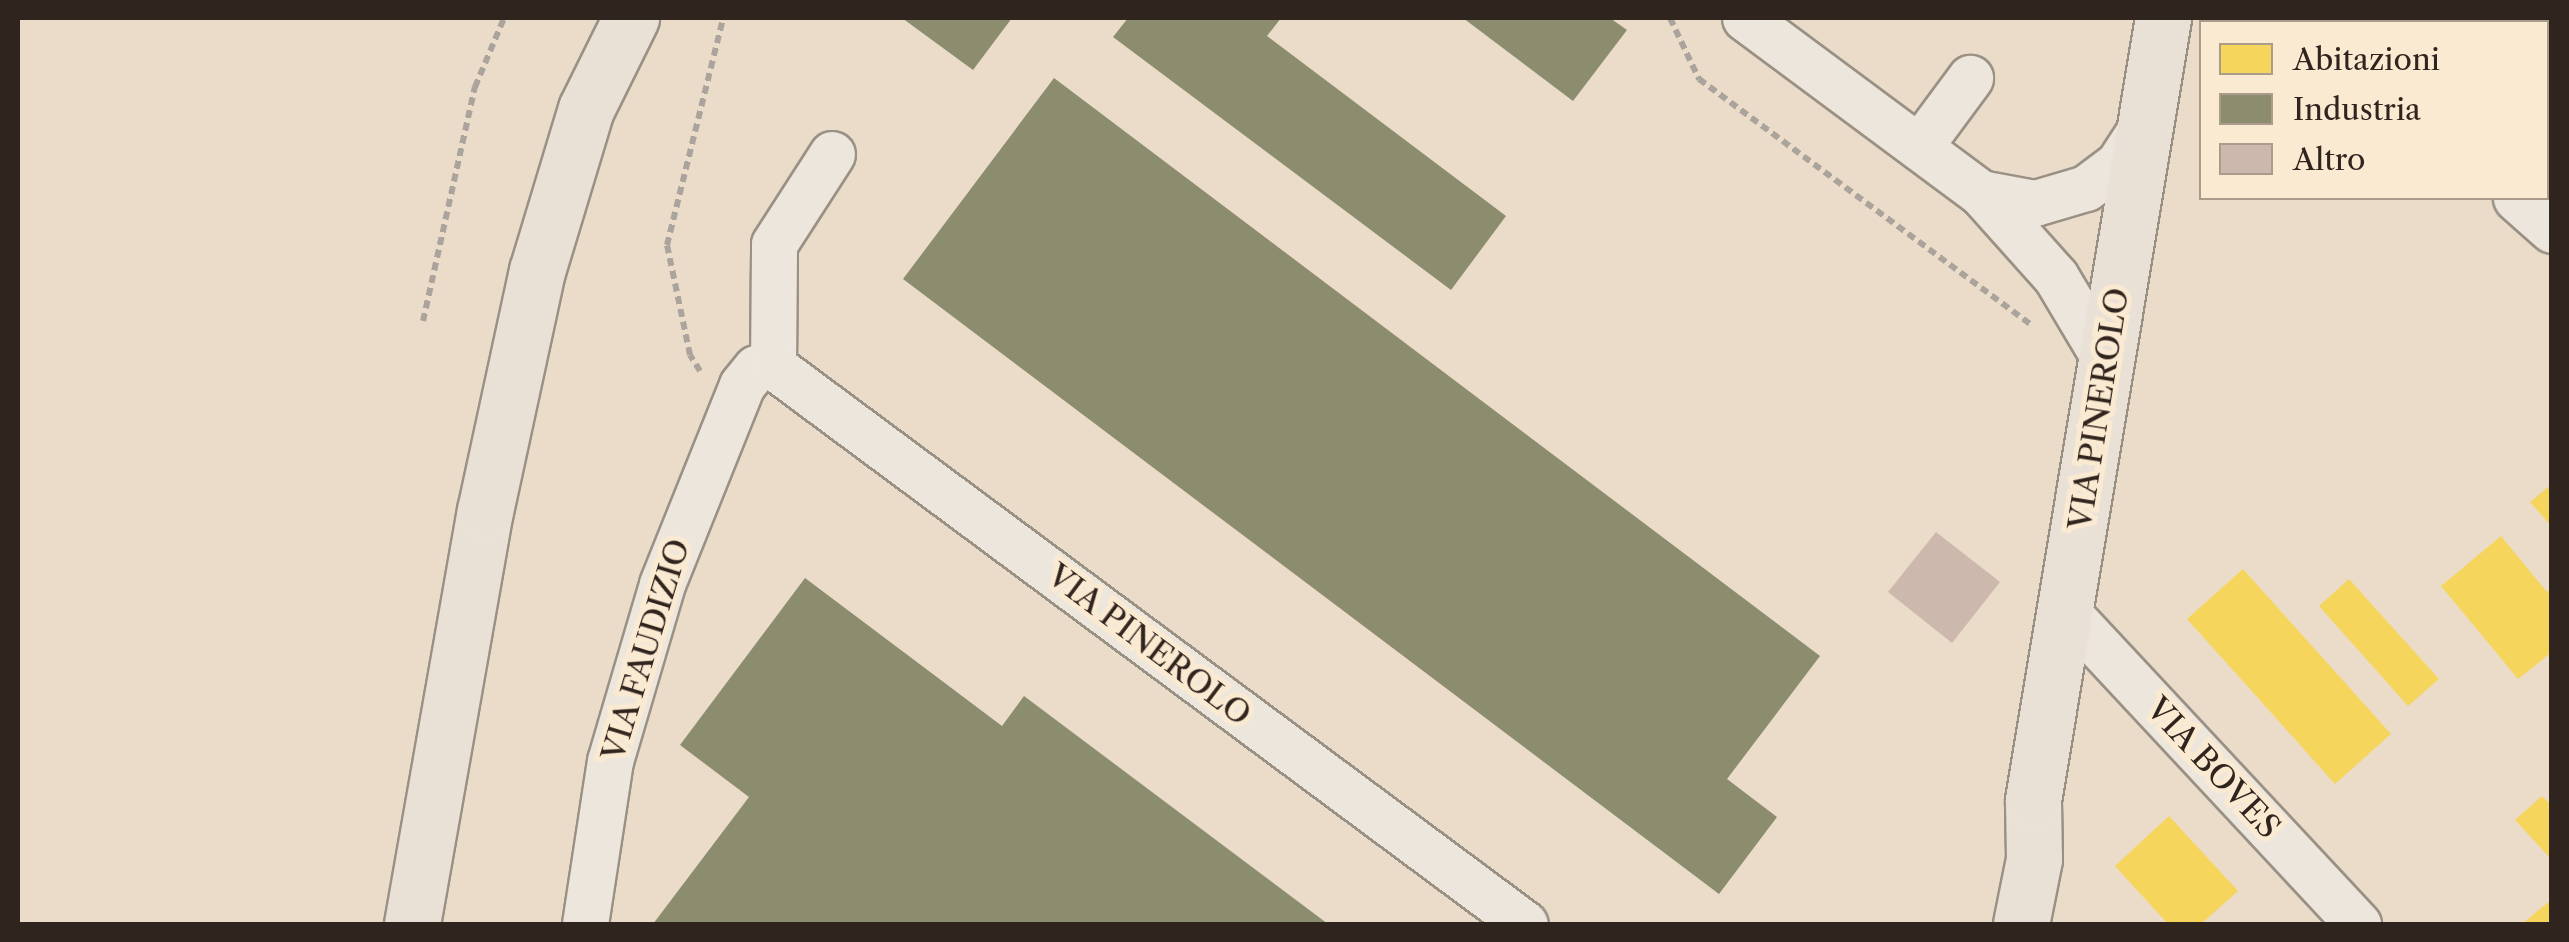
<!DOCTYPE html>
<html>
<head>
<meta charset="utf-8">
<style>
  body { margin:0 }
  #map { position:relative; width:2569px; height:942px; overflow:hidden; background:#eadcc8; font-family:"Libre Caslon Text",serif }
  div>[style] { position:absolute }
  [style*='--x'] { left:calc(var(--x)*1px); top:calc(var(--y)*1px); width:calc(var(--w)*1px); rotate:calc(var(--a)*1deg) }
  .homes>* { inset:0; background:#f6d55c }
  .industry>* { inset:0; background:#8c8c6e }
  .building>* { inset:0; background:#cdb8ad }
  .path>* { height:6px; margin-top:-3px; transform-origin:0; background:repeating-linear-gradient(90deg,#aba49c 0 8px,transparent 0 13px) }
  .roads { filter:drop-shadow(2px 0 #9a9185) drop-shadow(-2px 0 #9a9185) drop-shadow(0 2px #9a9185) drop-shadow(0 -2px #9a9185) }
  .minor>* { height:45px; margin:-22.5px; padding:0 22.5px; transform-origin:22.5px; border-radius:22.5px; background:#ede6dc }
  .major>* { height:55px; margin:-27.5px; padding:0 27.5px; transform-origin:27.5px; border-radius:27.5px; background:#eae1d6 }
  span { translate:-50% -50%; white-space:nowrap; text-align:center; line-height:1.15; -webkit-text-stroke:10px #fbead2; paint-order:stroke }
  .street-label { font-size:32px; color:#30241e }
  .frame { position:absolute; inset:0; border:20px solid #30241e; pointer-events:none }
  .legend { position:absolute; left:2199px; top:20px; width:350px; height:180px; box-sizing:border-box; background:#fbead2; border:2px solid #aa9b8a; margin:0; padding:12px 18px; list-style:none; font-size:30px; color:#30241e }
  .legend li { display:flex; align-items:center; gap:20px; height:50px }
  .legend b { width:50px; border:2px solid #aa9b8a }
</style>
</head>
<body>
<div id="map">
  <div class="homes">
    <i style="clip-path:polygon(2552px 484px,2552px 527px,2530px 502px)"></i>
    <i style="clip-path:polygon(2501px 536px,2547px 592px,2552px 588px,2552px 652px,2518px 679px,2441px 586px)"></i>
    <i style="clip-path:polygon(2243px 569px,2391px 734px,2335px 784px,2187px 619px)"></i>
    <i style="clip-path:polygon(2349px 579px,2439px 679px,2408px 706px,2319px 606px)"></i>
    <i style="clip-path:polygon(2542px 796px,2552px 806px,2552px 860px,2515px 820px)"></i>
    <i style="clip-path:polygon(2169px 816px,2238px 891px,2201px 924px,2168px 924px,2115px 866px)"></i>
    <i style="clip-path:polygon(2552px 899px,2552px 924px,2522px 924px)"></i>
  </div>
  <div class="industry">
    <i style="clip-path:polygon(902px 18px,1012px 18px,973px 70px)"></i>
    <i style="clip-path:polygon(1128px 18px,1281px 18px,1267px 36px,1506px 216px,1451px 290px,1113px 37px)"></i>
    <i style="clip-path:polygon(1463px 18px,1610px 18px,1627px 30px,1573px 101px)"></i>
    <i style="clip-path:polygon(1054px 78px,1820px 656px,1727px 779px,1777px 817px,1719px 894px,903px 279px)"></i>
    <i style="clip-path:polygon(805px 578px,1002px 726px,1024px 696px,1328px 924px,653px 924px,749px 797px,680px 745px)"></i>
  </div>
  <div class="building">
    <i style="clip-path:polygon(1936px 532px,2000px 582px,1952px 643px,1888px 592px)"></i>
  </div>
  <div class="path">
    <i style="--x:1670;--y:18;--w:68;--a:64.6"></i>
    <i style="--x:1699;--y:79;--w:413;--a:36.5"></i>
    <i style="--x:423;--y:321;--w:240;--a:-77.5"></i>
    <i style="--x:475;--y:87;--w:75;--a:-67.2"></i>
    <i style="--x:700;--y:371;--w:19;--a:-122"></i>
    <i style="--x:690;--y:355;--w:112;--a:-101.8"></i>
    <i style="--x:667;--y:245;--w:234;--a:-76.1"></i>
  </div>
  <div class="roads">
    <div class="minor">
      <i style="--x:1745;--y:18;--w:294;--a:36.6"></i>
      <i style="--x:2320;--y:18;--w:7;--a:34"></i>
      <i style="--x:1919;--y:147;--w:86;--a:-53.5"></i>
      <i style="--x:2516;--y:198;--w:48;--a:41.6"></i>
      <i style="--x:2106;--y:361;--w:98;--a:-120.8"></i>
      <i style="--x:2056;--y:277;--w:113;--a:-131.8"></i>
      <i style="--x:1981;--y:193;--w:55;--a:10.5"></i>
      <i style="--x:2035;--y:203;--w:53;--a:-16.4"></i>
      <i style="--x:2086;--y:188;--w:40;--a:-37"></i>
      <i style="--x:2118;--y:164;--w:51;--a:-56.9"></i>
      <i style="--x:773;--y:366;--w:122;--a:-89.5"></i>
      <i style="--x:774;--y:244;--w:107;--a:-57.2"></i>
      <i style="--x:2067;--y:612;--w:427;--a:47"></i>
      <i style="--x:585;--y:924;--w:165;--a:-81.3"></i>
      <i style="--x:610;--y:761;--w:184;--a:-73.6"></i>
      <i style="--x:662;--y:584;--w:214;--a:-68.1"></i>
      <i style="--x:742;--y:385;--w:22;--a:-51"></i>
      <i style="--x:756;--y:368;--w:17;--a:-7"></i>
      <i style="--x:773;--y:366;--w:936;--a:36.58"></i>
    </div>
    <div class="major">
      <i style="--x:412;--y:924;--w:419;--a:-80"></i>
      <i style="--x:485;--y:511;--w:246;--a:-77.8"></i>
      <i style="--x:537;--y:271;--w:169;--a:-73.2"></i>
      <i style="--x:586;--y:109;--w:102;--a:-63.7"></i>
      <i style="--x:2021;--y:924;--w:66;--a:-78.7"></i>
      <i style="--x:2034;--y:859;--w:59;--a:-91"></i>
      <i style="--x:2033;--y:800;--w:793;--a:-80.56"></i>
    </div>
  </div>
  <div class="street-label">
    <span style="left:2099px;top:409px;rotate:-81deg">VIA PINEROLO</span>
    <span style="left:1149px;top:645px;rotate:37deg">VIA PINEROLO</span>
    <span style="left:646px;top:650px;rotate:-73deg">VIA FAUDIZIO</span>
    <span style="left:2213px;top:768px;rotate:47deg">VIA BOVES</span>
  </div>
  <div class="frame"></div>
  <ul class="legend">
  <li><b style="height:28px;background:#f6d55c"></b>Abitazioni</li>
  <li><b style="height:28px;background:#8c8c6e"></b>Industria</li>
  <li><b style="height:28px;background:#cdb8ad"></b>Altro</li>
  </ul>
</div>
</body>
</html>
